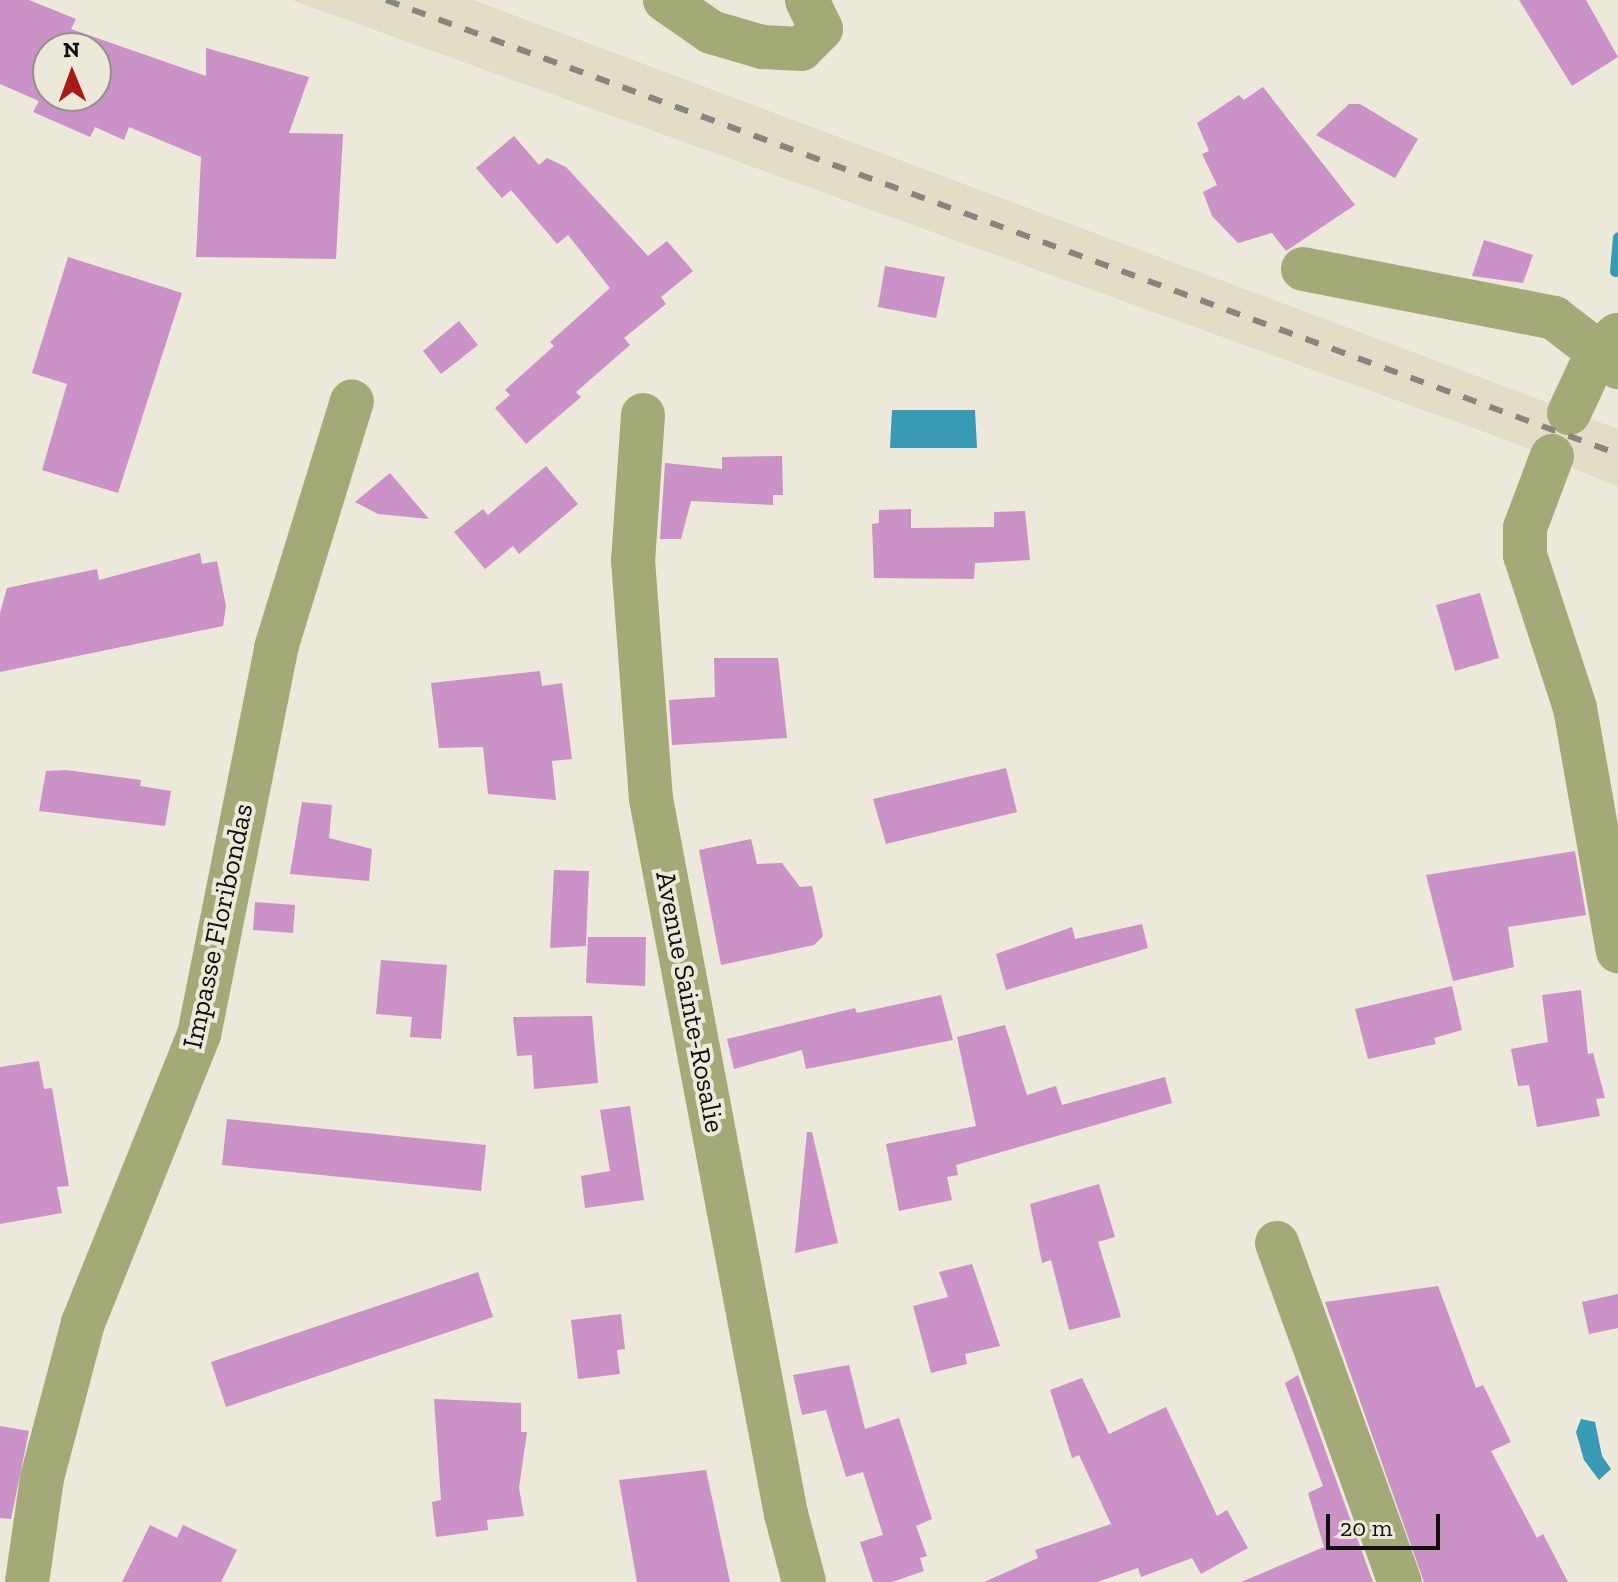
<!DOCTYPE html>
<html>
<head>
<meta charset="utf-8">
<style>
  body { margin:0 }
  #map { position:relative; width:1618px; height:1582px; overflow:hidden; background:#ece8da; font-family:"Zilla Slab",serif }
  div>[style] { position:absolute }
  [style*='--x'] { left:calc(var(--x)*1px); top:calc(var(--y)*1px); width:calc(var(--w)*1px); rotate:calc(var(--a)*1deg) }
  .built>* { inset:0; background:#e3dcc7 }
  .water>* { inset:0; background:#389ab4 }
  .stream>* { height:11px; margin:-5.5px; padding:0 5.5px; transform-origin:5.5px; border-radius:5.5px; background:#389ab4 }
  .building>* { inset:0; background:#ca92c7 }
  .minor>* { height:44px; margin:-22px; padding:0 22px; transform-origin:22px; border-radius:22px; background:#a3aa77 }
  .rail>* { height:6px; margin-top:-3px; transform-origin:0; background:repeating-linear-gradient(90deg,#88867c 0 14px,transparent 0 28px) }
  span { translate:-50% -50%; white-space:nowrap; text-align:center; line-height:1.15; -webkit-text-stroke:8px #ece8da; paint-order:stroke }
  .street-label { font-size:28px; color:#11100b }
  .north { position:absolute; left:32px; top:32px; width:80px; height:80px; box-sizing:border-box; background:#ece8da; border:2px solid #949287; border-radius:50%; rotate:359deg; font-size:22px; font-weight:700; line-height:32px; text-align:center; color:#11100b }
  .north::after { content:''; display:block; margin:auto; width:28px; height:36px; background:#ab1917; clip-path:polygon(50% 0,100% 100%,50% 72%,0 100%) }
  .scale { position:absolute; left:1326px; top:1514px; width:114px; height:36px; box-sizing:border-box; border:4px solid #11100b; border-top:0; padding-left:10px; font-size:24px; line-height:28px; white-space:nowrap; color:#11100b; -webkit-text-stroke:6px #ece8da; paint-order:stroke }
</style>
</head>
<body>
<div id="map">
  <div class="built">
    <i style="clip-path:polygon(292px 0,473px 0,1618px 429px,1618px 487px,1509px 441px)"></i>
  </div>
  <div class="water">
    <i style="clip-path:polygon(892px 410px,975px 410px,977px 448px,890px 448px)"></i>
    <i style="clip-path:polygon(1581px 1419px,1595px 1422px,1602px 1456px,1611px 1469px,1599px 1480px,1584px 1460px,1576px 1432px)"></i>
  </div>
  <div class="stream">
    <i style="--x:1615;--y:271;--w:34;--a:-85"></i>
  </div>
  <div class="building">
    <i style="clip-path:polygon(evenodd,0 0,29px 0,76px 19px,71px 29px,206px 76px,206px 48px,309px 77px,289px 133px,343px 134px,336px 259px,196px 257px,201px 157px,129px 127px,124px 140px,95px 127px,90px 137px,33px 112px,39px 101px,0 84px,0 0,48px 48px,96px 48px,96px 96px,48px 96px,48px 48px)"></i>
    <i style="clip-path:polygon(1519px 0,1586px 0,1618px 57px,1572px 86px)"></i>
    <i style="clip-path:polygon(1263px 87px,1355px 205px,1286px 251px,1272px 233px,1238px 243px,1212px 216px,1203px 192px,1217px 185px,1202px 154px,1209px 151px,1197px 123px,1239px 95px,1244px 100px)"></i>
    <i style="clip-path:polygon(1349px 104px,1360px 104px,1418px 139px,1395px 178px,1316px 135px)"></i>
    <i style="clip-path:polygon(514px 136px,539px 165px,547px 158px,566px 167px,648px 256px,667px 241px,693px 271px,661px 297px,666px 304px,624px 338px,630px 345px,576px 392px,581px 397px,526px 444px,495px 408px,510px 395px,505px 390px,554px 346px,550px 342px,610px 288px,568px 235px,557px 244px,511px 190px,502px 198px,476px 168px)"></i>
    <i style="clip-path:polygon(1484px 240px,1533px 255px,1523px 283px,1472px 276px)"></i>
    <i style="clip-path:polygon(68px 257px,182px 293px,118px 493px,42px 470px,67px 384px,32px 373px)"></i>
    <i style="clip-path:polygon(885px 266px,945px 277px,936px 318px,878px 307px)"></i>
    <i style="clip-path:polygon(459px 321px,478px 345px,441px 374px,423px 351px)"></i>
    <i style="clip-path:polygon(782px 456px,783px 495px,773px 495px,773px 505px,691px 501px,681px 539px,660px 539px,665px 463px,722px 469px,722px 457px)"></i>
    <i style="clip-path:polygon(546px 466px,578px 504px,519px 554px,513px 546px,485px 569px,454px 532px,483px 509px,488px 515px)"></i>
    <i style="clip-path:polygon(390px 473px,429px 519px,378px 514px,355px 502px)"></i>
    <i style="clip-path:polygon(911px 509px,911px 528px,994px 527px,994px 512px,1025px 511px,1030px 560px,975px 563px,974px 579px,874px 578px,872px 524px,879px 523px,879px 510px)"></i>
    <i style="clip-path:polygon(200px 553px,202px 564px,217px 561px,226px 606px,223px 626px,0 672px,0 613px,7px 588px,97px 569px,99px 580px)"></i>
    <i style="clip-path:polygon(1480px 593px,1499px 658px,1455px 671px,1436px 605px)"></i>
    <i style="clip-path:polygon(714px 658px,778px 658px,787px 738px,672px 745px,669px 700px,715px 697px)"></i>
    <i style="clip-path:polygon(540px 671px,542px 686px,562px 683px,572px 759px,552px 761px,556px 800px,488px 794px,483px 747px,439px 748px,431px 683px)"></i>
    <i style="clip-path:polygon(1006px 768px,1017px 812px,886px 844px,873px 799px)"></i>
    <i style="clip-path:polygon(66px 770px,141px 780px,140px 786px,171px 791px,165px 826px,39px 811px,46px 771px)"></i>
    <i style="clip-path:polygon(302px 802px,332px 805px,329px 838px,372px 849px,369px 881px,290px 874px)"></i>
    <i style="clip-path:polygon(751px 839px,757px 864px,782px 863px,800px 887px,812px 886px,823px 936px,814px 945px,721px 965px,699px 850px)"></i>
    <i style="clip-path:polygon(1575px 851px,1586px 915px,1508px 927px,1514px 967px,1453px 981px,1426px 875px)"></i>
    <i style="clip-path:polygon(554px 870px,589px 871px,586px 946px,550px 948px)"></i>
    <i style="clip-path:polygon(255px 902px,295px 905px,293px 933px,253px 930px)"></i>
    <i style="clip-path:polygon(1142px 924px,1148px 948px,1006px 990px,996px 954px,1072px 927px,1075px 939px)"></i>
    <i style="clip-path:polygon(588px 937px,646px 937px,645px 986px,586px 983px)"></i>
    <i style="clip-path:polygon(381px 960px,447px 965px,441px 1039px,410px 1037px,412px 1017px,376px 1014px)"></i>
    <i style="clip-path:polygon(1452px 986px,1462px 1030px,1434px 1038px,1436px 1044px,1368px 1059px,1355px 1009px)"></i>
    <i style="clip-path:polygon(1581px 990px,1588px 1054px,1593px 1053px,1605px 1098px,1596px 1099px,1600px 1116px,1537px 1127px,1529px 1085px,1518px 1086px,1511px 1049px,1548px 1042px,1542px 995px)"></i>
    <i style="clip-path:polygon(941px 995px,953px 1040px,806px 1069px,802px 1050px,734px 1069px,727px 1039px,855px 1008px,857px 1013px)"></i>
    <i style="clip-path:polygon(592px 1016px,598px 1083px,534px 1089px,532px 1055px,517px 1056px,513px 1017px)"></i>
    <i style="clip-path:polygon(1005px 1025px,1027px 1095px,1056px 1086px,1062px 1105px,1165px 1077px,1172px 1103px,956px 1165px,958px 1175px,947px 1177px,952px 1200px,899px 1211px,886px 1144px,976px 1126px,957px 1037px)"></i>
    <i style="clip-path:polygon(39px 1061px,44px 1089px,52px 1088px,69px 1186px,57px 1187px,62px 1213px,0 1224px,0 1067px)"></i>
    <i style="clip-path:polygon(630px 1106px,644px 1200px,585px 1208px,581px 1176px,610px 1171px,600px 1110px)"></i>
    <i style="clip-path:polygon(227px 1119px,486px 1145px,481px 1191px,222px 1165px)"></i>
    <i style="clip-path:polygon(807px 1132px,812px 1132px,838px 1243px,795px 1253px)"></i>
    <i style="clip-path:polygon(1099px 1184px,1115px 1237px,1098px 1242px,1121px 1317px,1069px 1330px,1051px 1260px,1042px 1263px,1030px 1204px)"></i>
    <i style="clip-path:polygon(972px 1264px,1000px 1346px,965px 1354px,967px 1364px,931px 1373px,913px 1306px,948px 1297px,939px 1272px)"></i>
    <i style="clip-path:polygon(478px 1272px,493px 1317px,226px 1407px,211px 1362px)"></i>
    <i style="clip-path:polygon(1438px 1286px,1476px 1388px,1483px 1385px,1511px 1442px,1491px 1451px,1537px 1538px,1543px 1534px,1568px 1582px,1424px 1582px,1325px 1302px)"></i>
    <i style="clip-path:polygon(1618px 1294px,1618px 1328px,1589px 1334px,1582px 1302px)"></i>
    <i style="clip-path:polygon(621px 1314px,625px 1349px,617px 1350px,620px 1374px,578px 1379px,571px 1320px)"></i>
    <i style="clip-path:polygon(849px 1365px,865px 1429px,899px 1418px,932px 1519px,916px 1526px,927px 1556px,920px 1558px,924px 1571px,892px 1582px,873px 1582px,860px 1542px,883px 1535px,863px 1472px,846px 1477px,826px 1410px,802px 1415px,793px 1375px)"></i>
    <i style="clip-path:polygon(1298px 1375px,1373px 1582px,1241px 1582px,1324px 1547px,1308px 1493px,1323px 1486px,1285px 1383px)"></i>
    <i style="clip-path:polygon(1082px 1378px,1109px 1434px,1166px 1407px,1217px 1516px,1227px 1510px,1248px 1548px,1201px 1574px,1192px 1558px,1141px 1577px,1138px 1568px,1097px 1582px,984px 1582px,1038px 1558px,1035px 1550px,1111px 1524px,1079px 1455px,1072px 1458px,1050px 1390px)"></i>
    <i style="clip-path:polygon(434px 1399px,521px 1403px,521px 1432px,527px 1432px,519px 1488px,524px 1516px,487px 1520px,488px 1530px,436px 1537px,432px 1502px,441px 1500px)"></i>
    <i style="clip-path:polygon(0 1426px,29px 1431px,11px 1519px,0 1518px)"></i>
    <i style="clip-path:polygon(706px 1470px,730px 1582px,637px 1582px,619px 1480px)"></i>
    <i style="clip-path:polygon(150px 1525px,177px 1538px,183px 1525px,237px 1550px,221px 1582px,122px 1582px)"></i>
  </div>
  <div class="minor">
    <i style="--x:665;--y:0;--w:56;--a:34.8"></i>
    <i style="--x:711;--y:32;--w:53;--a:16.4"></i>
    <i style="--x:762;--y:47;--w:39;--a:3"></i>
    <i style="--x:801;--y:49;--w:28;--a:-45"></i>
    <i style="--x:821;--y:29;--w:32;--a:-116"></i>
    <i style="--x:1303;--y:269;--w:256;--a:11"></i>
    <i style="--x:1554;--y:318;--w:81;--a:37.4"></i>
    <i style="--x:1569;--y:413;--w:66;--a:-65"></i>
    <i style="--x:1597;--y:353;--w:27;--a:-42"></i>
    <i style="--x:643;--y:415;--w:145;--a:93.9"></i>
    <i style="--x:633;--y:560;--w:240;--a:85.7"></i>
    <i style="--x:651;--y:799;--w:728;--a:79.31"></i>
    <i style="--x:786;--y:1514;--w:70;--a:75.2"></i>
    <i style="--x:1552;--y:456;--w:77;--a:110.6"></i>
    <i style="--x:1525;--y:528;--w:27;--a:90"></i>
    <i style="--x:1525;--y:555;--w:161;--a:71.9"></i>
    <i style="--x:1575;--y:708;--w:247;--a:80"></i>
    <i style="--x:1277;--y:1243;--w:361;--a:70.1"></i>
    <i style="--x:27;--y:1582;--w:105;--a:-81.8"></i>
    <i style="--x:42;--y:1478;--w:160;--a:-75.2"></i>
    <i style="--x:83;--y:1323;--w:310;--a:-68.1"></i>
    <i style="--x:199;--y:1035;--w:395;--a:-78.7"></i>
    <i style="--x:276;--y:648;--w:258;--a:-72.9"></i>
  </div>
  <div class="rail">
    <i style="--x:386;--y:0;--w:1313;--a:20.23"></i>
  </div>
  <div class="street-label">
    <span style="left:218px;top:926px;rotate:-78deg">Impasse Floribondas</span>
    <span style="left:690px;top:1002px;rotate:79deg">Avenue Sainte-Rosalie</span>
  </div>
  <div class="north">N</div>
  <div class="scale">20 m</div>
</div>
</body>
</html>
